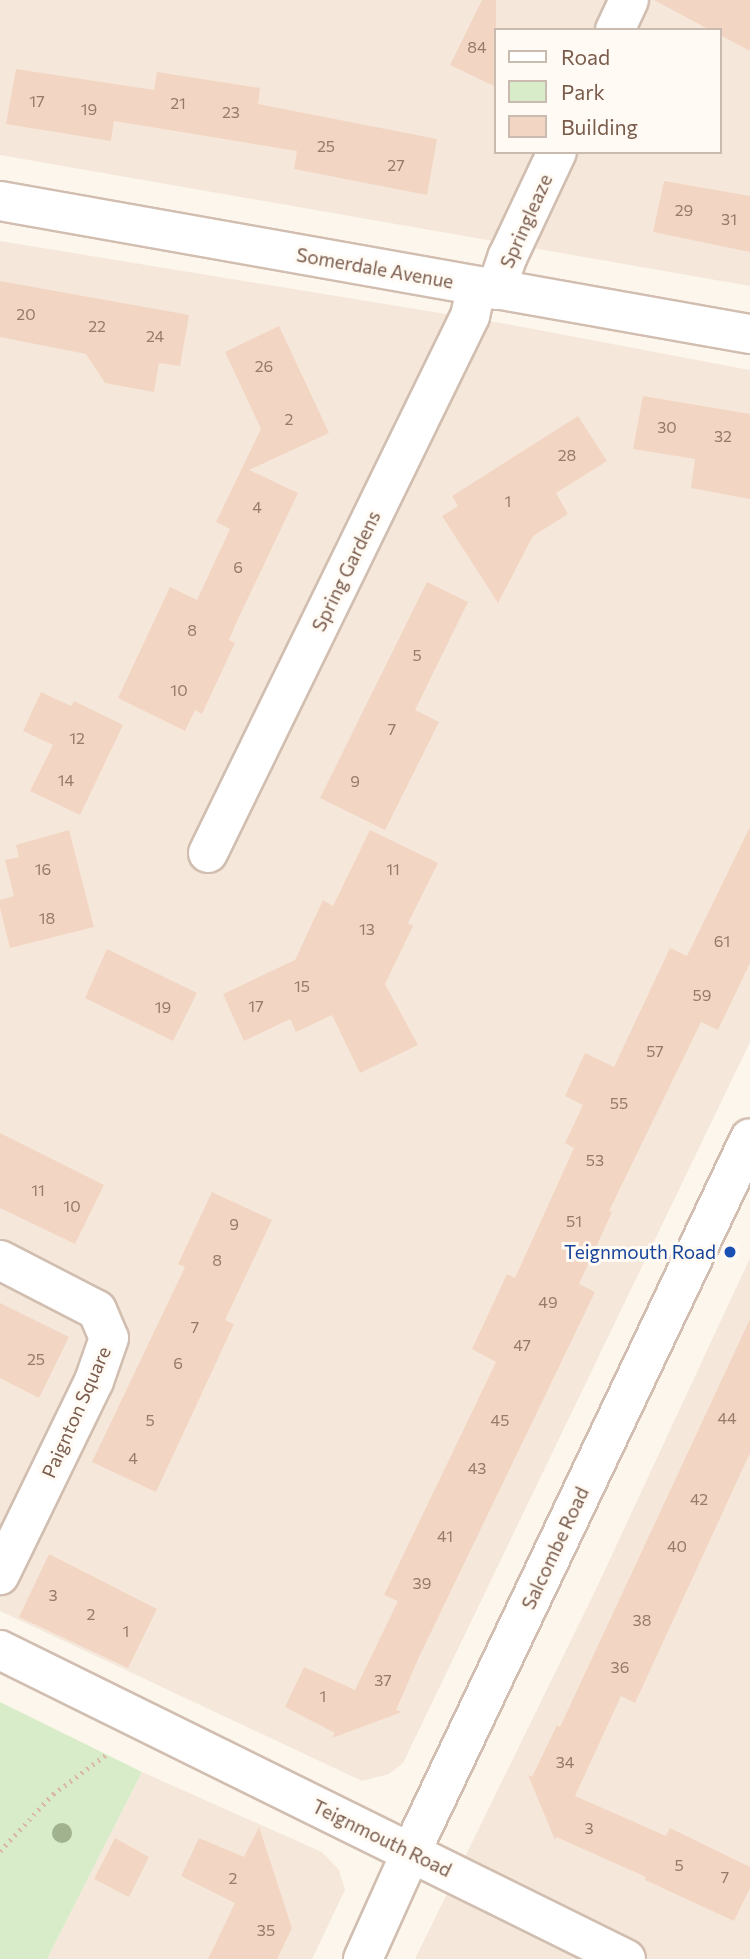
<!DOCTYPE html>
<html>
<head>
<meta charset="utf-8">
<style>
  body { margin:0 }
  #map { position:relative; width:750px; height:1959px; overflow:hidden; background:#fdf6ec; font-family:Commissioner,sans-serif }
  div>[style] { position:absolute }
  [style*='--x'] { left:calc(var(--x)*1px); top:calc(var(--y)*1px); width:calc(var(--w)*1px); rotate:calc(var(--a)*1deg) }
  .residential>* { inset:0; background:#f5e8da }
  .green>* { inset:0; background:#d8ecc9 }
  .building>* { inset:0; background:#f3d5c3 }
  .path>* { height:4.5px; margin-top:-2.25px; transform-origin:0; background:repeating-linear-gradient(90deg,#d9b8a5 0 2px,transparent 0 7px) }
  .roads { filter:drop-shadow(2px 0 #d1beb0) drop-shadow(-2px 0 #d1beb0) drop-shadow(0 2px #d1beb0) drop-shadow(0 -2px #d1beb0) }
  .minor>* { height:38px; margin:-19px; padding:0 19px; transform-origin:19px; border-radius:19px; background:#fff }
  .trees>* { width:20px; height:20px; margin:-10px; border-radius:50%; background:#a0b28e }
  .dots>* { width:19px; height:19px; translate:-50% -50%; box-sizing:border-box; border:4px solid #fffaf3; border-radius:50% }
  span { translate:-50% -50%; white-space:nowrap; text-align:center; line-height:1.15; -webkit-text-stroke:6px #fffaf3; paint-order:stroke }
  .number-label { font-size:16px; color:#987a6a }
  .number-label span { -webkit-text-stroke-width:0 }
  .street-label { font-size:19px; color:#7a5c4d }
  .transit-label { font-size:19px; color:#164399 }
  .right { translate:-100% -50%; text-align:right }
  .legend { position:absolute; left:494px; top:28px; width:228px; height:126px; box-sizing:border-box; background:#fffaf3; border:2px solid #cabbb1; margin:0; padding:9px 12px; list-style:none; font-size:21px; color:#7a5c4d }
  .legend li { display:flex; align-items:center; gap:14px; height:35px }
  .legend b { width:35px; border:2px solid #cabbb1 }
</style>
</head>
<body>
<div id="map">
  <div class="residential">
    <i style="clip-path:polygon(evenodd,0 0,750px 0,750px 286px,0 155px,0 0,496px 30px,720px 30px,720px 152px,496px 152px,496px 30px)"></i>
    <i style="clip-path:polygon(0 241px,507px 324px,750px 370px,750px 1042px,403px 1763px,389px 1774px,362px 1781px,0 1611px)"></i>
    <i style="clip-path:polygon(750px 1258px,750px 1959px,415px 1959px,597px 1587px)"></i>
    <i style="clip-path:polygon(142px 1772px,322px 1852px,339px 1870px,345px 1890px,312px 1959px,47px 1959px)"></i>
  </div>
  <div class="green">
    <i style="clip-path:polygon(0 1702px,142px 1772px,47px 1959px,0 1959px)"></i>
  </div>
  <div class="building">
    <i style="clip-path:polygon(482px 0,496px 0,496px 87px,450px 65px)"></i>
    <i style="clip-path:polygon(654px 0,750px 0,750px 51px,720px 35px,720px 30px,710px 30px)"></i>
    <i style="clip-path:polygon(16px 69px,154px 90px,157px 72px,260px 88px,258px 104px,437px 139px,427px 195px,294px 169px,297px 151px,200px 135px,114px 121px,111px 141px,6px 124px)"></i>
    <i style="clip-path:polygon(664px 181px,750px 196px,750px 252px,653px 232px)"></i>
    <i style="clip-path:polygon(0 281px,189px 315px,180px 366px,159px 363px,154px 392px,105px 383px,86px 354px,0 337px)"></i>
    <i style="clip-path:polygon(279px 326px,329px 433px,249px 470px,298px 493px,238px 619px,229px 640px,235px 643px,202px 714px,195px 710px,185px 731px,118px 698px,170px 587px,197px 600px,230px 529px,216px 522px,261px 429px,225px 352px)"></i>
    <i style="clip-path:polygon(643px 396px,750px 414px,750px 499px,691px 488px,695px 459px,633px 449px)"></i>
    <i style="clip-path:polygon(578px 416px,607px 461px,556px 493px,568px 514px,533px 536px,498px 603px,442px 516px,458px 506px,452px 496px)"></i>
    <i style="clip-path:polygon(427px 582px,468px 602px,415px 710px,439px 722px,385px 830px,320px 798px)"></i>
    <i style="clip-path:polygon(41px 692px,71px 706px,74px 701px,123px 725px,80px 815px,30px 791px,53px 745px,23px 731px)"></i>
    <i style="clip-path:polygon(750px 827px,750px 963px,718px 1030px,701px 1022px,609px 1211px,612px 1212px,579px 1284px,595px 1292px,419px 1657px,396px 1710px,402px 1712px,332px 1738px,335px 1733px,285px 1707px,304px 1667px,355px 1690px,398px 1601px,384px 1595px,496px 1362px,472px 1349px,507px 1274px,515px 1278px,574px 1148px,565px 1143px,583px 1105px,565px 1096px,585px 1053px,614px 1067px,670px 948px,687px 956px)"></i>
    <i style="clip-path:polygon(69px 830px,94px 927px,10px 948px,0 908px,0 900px,14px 896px,5px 860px,19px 857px,16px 845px)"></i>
    <i style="clip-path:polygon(370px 830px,438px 863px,408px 923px,413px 926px,385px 984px,418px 1045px,360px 1073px,332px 1015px,296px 1032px,290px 1019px,244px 1041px,223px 994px,295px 960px,323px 900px,333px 906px)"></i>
    <i style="clip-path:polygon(107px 949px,197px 993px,173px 1041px,85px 998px)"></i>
    <i style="clip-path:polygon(0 1133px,104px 1185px,75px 1244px,0 1208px)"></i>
    <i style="clip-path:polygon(212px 1192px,272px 1220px,225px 1320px,234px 1324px,156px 1492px,92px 1462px,185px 1267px,178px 1264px)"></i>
    <i style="clip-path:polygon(0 1303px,69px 1337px,39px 1398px,0 1378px)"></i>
    <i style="clip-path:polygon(750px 1319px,750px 1453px,635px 1703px,621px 1696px,575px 1796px,666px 1836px,670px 1828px,750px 1867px,750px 1888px,734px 1921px,645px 1880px,646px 1877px,556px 1837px,555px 1840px,528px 1775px,532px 1777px,557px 1725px,560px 1727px)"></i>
    <i style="clip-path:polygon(49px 1554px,157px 1609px,128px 1668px,19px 1617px)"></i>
    <i style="clip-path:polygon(259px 1827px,292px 1928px,277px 1959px,208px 1959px,235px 1903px,181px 1876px,199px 1838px,244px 1857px)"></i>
    <i style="clip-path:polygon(115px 1838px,149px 1857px,129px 1897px,94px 1879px)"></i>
  </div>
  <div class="path">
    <i style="--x:0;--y:1851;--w:78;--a:-47.1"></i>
    <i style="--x:53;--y:1794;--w:67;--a:-36.5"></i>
  </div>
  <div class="roads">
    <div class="minor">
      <i style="--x:615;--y:30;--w:33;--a:-65"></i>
      <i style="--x:0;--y:201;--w:762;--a:10.06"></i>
      <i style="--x:496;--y:290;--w:36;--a:-71"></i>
      <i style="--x:508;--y:256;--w:115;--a:-64.8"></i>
      <i style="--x:208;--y:853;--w:598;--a:-63.99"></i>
      <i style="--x:470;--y:316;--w:31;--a:-77"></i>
      <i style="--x:0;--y:1260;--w:109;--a:27.3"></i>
      <i style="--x:97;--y:1310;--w:30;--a:67"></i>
      <i style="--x:109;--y:1338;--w:46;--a:109.2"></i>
      <i style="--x:94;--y:1381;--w:216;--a:115.9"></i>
      <i style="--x:0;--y:1650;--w:698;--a:26.27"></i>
      <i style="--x:363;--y:1959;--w:117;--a:-65.8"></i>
      <i style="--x:411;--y:1852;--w:790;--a:-64.6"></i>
    </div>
  </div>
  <div class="trees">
    <i style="left:62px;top:1833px"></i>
  </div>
  <div class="dots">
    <i style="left:730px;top:1252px;background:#1a4fb4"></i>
  </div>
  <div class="number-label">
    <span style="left:477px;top:47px">84</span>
    <span style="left:37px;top:101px">17</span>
    <span style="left:178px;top:103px">21</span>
    <span style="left:89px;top:109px">19</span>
    <span style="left:231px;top:112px">23</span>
    <span style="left:326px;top:146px">25</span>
    <span style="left:396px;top:165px">27</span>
    <span style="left:684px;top:210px">29</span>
    <span style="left:729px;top:219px">31</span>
    <span style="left:26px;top:314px">20</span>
    <span style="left:97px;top:326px">22</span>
    <span style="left:155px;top:336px">24</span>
    <span style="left:264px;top:366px">26</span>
    <span style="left:289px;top:419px">2</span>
    <span style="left:667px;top:427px">30</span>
    <span style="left:723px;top:436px">32</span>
    <span style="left:567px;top:455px">28</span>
    <span style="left:508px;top:501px">1</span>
    <span style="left:257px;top:507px">4</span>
    <span style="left:238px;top:567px">6</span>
    <span style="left:192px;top:630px">8</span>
    <span style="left:417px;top:655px">5</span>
    <span style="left:179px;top:690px">10</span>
    <span style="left:392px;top:729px">7</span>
    <span style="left:77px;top:738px">12</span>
    <span style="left:66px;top:780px">14</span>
    <span style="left:355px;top:781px">9</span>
    <span style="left:43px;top:869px">16</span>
    <span style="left:393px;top:869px">11</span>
    <span style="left:47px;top:918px">18</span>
    <span style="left:367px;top:929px">13</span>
    <span style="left:722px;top:941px">61</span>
    <span style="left:302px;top:986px">15</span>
    <span style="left:702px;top:995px">59</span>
    <span style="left:256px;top:1006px">17</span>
    <span style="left:163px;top:1007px">19</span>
    <span style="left:655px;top:1051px">57</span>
    <span style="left:619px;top:1103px">55</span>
    <span style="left:595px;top:1160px">53</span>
    <span style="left:38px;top:1190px">11</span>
    <span style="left:72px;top:1206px">10</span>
    <span style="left:574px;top:1221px">51</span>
    <span style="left:234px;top:1224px">9</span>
    <span style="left:217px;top:1260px">8</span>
    <span style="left:548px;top:1302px">49</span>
    <span style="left:195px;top:1327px">7</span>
    <span style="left:522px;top:1345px">47</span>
    <span style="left:36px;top:1359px">25</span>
    <span style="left:178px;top:1363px">6</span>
    <span style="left:727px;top:1418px">44</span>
    <span style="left:150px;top:1420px">5</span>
    <span style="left:500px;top:1420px">45</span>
    <span style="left:133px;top:1458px">4</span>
    <span style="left:477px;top:1468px">43</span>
    <span style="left:699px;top:1499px">42</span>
    <span style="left:445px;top:1536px">41</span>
    <span style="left:677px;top:1546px">40</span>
    <span style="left:422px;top:1583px">39</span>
    <span style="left:53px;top:1595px">3</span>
    <span style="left:91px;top:1614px">2</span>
    <span style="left:642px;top:1620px">38</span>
    <span style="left:126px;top:1631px">1</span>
    <span style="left:620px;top:1667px">36</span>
    <span style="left:383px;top:1680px">37</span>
    <span style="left:323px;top:1696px">1</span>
    <span style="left:565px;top:1762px">34</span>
    <span style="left:589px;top:1828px">3</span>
    <span style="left:679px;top:1865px">5</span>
    <span style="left:725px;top:1877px">7</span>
    <span style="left:233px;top:1878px">2</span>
    <span style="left:266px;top:1930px">35</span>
  </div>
  <div class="street-label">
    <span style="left:526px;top:221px;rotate:-66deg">Springleaze</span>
    <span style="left:375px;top:268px;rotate:10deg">Somerdale Avenue</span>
    <span style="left:346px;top:571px;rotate:-64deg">Spring Gardens</span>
    <span style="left:76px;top:1412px;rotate:-66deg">Paignton Square</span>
    <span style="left:555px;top:1548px;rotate:-65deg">Salcombe Road</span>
    <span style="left:382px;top:1838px;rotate:26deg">Teignmouth Road</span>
  </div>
  <div class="transit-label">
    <span class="right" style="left:716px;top:1252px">Teignmouth Road</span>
  </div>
  <ul class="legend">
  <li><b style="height:9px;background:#fff"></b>Road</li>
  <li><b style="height:19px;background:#d8ecc9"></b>Park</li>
  <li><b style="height:19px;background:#f3d5c3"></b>Building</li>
  </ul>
</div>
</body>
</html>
